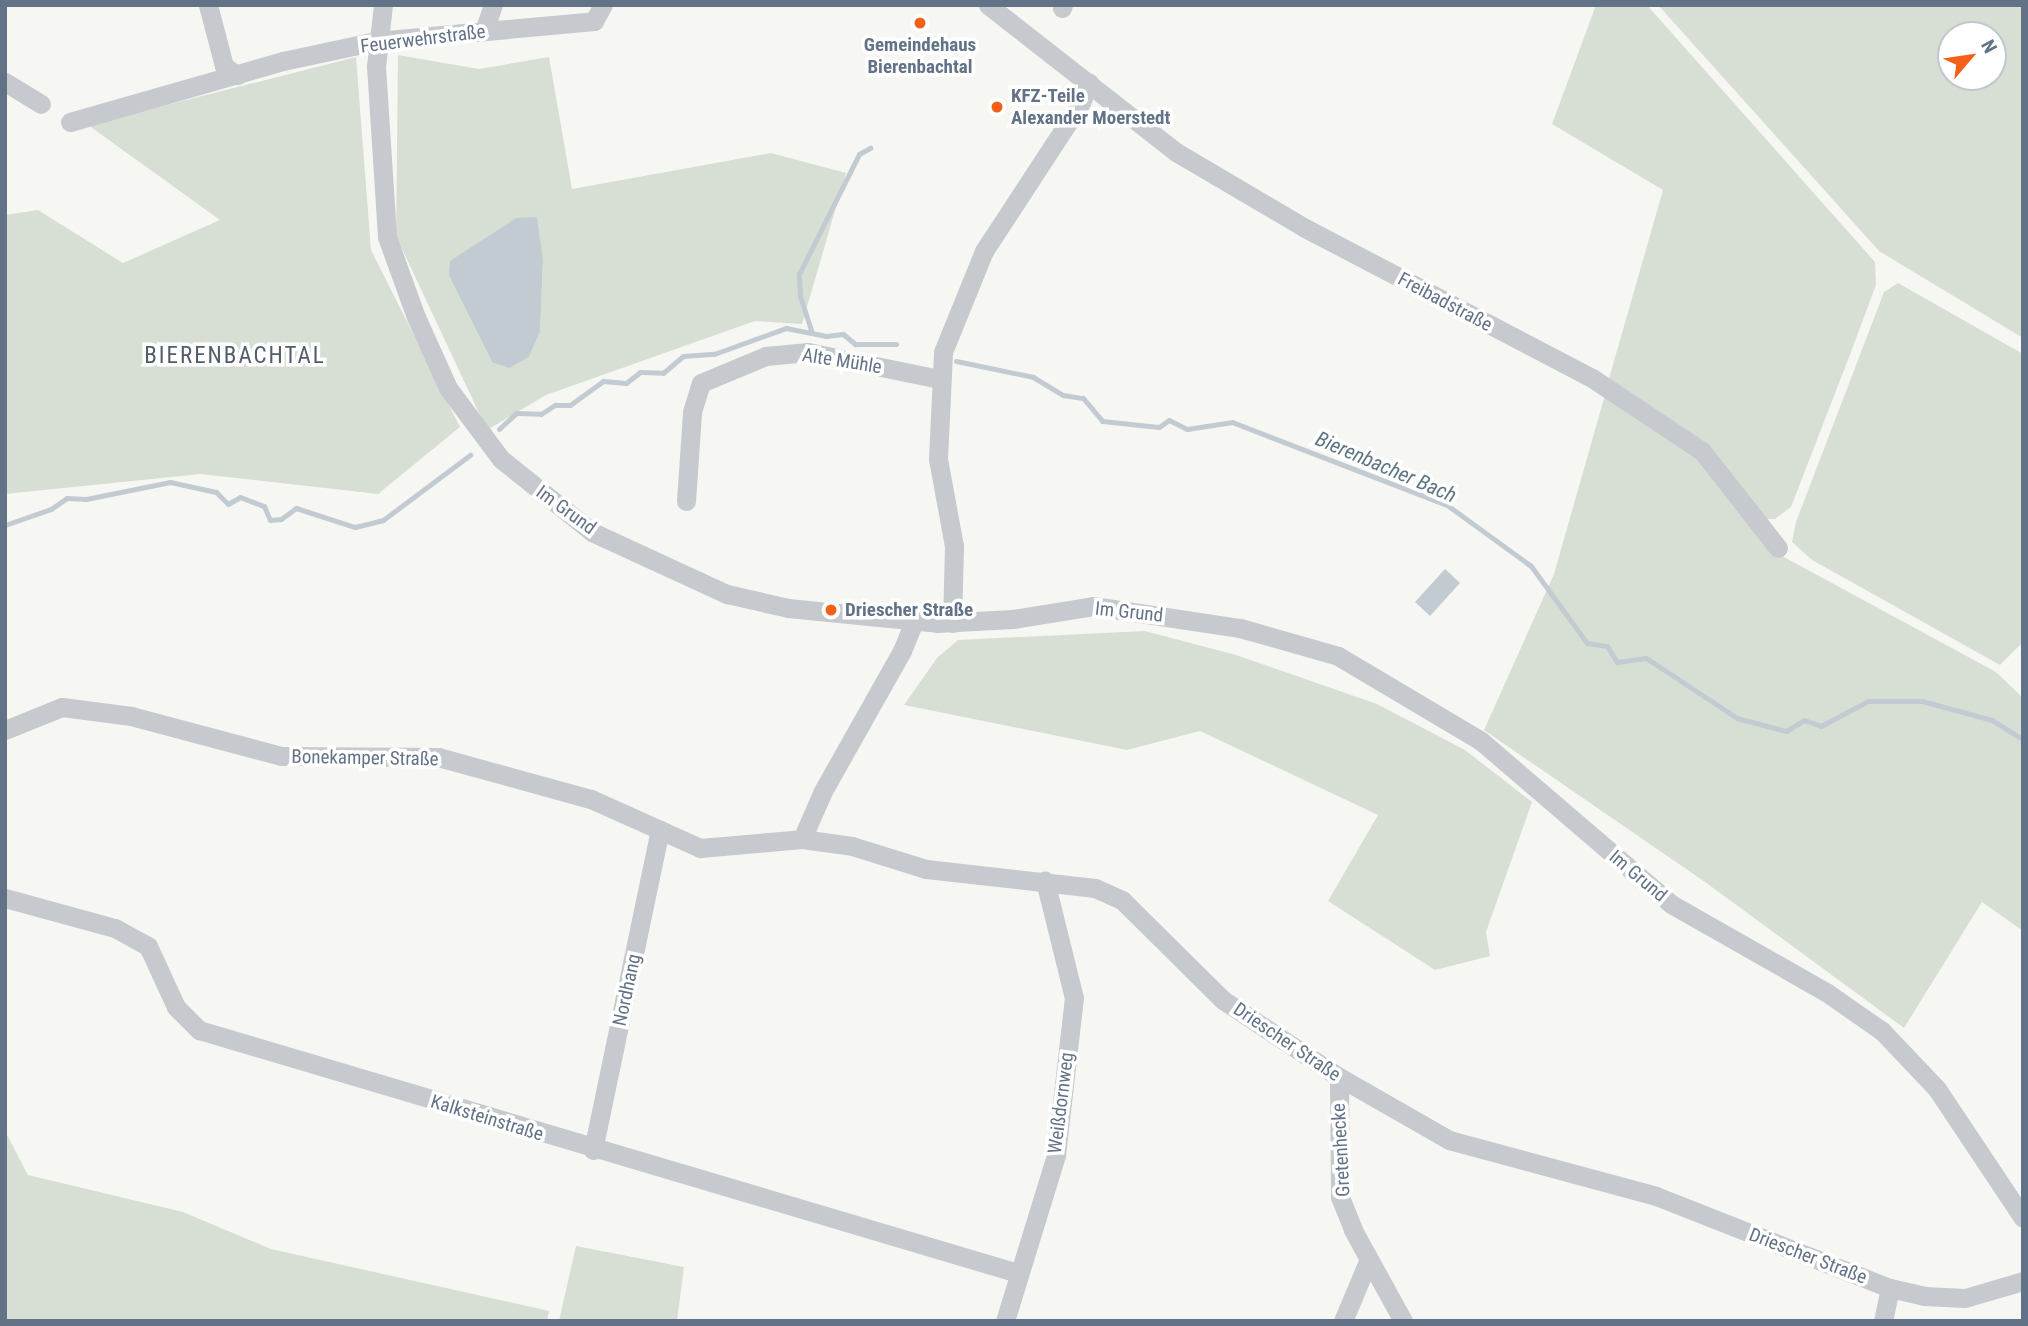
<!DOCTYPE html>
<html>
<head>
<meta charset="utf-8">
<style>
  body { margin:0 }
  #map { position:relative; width:2028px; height:1326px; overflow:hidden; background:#f6f7f3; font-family:"Roboto Condensed",sans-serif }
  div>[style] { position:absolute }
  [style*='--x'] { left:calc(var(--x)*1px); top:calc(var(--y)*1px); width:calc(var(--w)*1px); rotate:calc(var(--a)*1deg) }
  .green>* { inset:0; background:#d7dfd4 }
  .water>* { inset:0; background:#c2cbd2 }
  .stream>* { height:5px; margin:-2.5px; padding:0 2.5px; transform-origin:2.5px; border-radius:2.5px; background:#c2cbd2 }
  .street>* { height:19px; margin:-9.5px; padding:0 9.5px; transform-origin:9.5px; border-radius:9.5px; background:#c6c9cd }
  .dots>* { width:19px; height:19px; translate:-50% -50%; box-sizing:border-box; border:4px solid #fff; border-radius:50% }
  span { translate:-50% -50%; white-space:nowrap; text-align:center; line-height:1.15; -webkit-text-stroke:7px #fff; paint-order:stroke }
  .street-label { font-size:19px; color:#637387 }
  .poi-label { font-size:19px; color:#637387; font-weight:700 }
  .left { translate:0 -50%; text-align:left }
  .water-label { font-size:21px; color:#5f7583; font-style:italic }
  .quarter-label { font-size:23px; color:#515d6b; letter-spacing:2px }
  .frame { position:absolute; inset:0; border:7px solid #637387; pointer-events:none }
  .north { position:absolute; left:1937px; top:21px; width:70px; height:70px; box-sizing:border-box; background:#fff; border:2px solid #c1c7cf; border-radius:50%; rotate:61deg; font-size:19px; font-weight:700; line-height:28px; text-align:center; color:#637387 }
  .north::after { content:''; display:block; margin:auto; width:24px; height:32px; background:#f26117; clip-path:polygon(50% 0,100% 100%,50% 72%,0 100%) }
</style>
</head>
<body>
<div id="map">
  <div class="green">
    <i style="clip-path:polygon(1596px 5px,1647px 5px,1875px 262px,1876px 285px,1851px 352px,1791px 507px,1775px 519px,1765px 519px,1608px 382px,1663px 190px,1552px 124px)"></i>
    <i style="clip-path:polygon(evenodd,1658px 5px,2023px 5px,2023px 338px,1879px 251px,1658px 5px,1951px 35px,1993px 35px,1993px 77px,1951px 77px,1951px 35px)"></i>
    <i style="clip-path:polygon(evenodd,398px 55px,479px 69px,549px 57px,572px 189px,771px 153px,846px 173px,802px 324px,755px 321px,546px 395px,487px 430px,396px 236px,398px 55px,543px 261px,540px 332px,529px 357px,492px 362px,449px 276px,543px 261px)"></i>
    <i style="clip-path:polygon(356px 57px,371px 250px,460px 427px,378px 494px,201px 474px,5px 494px,5px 215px,38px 210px,123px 263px,220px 220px,88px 125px)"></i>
    <i style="clip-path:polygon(1898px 283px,2023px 354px,2023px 642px,2000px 665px,1812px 560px,1792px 542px,1796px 522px,1884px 292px)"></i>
    <i style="clip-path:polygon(1605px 395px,1700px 461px,1768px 544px,1784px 557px,1996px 672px,2023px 698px,2023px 931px,1982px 902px,1904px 1028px,1705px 882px,1484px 730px,1554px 574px)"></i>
    <i style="clip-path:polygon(1145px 631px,1236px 655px,1377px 704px,1465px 750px,1532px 802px,1486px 932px,1490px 956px,1435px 970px,1328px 901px,1378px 815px,1200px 731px,1127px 750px,904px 705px,937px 658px,958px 640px)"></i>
    <i style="clip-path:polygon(5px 1131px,28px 1175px,183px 1212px,271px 1249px,549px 1311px,547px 1321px,5px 1321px)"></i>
    <i style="clip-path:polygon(576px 1246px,684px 1267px,677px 1321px,559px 1321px)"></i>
  </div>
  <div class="water">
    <i style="clip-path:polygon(537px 217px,543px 261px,540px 332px,529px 357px,509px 368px,492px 362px,449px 276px,450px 261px,516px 218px)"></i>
    <i style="clip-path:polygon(1445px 569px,1460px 583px,1430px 616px,1415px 602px)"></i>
  </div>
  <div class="stream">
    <i style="--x:812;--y:333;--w:40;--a:-108"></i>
    <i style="--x:800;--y:295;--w:21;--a:-93"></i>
    <i style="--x:799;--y:274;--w:134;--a:-63.4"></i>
    <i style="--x:859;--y:154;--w:13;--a:-29"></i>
    <i style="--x:956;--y:361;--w:79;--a:11.7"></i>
    <i style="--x:1033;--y:377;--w:35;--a:31"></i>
    <i style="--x:1063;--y:395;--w:20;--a:9"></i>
    <i style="--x:1083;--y:398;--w:30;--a:50"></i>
    <i style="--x:1102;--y:421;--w:57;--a:6"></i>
    <i style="--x:1159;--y:427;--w:12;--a:-35"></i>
    <i style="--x:1169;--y:420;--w:20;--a:27"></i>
    <i style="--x:1187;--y:429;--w:46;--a:-8.8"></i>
    <i style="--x:1232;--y:422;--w:230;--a:21.1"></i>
    <i style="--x:1447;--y:505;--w:104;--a:36"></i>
    <i style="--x:1531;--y:566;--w:95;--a:54"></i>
    <i style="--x:1587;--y:643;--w:20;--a:9"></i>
    <i style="--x:1607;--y:646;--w:19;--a:58"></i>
    <i style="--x:1617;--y:662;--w:29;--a:-8"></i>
    <i style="--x:1646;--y:658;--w:109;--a:33.4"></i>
    <i style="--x:1737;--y:718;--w:51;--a:14.9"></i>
    <i style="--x:1786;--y:731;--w:21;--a:-31"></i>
    <i style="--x:1804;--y:720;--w:18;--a:19"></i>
    <i style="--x:1821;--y:726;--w:53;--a:-28"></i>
    <i style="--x:1868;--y:701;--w:54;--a:0"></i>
    <i style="--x:1922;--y:701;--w:73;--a:15.2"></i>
    <i style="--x:1992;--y:720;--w:36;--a:32"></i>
    <i style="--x:499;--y:429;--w:23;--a:-43"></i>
    <i style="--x:516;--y:413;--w:25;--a:2"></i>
    <i style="--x:541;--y:414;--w:17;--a:-33"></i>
    <i style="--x:555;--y:405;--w:15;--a:0"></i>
    <i style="--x:570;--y:405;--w:41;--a:-36"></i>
    <i style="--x:603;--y:381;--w:23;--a:5"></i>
    <i style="--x:626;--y:383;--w:18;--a:-38"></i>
    <i style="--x:640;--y:372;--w:23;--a:2"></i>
    <i style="--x:663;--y:373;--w:26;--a:-40"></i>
    <i style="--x:683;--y:356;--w:31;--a:-4"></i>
    <i style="--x:714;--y:354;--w:77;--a:-19.9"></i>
    <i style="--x:786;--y:328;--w:41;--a:11.3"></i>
    <i style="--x:826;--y:336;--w:17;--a:-7"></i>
    <i style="--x:843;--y:334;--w:16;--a:40"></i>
    <i style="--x:855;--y:344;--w:41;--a:0"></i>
    <i style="--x:5;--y:525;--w:49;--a:-19.2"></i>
    <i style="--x:51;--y:509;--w:19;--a:-35"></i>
    <i style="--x:67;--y:498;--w:19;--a:3"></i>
    <i style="--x:86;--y:499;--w:86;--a:-11.4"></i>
    <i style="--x:170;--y:482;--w:47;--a:12.3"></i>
    <i style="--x:216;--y:492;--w:17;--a:45"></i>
    <i style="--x:228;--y:504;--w:14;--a:-30"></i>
    <i style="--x:240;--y:497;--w:26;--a:21"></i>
    <i style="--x:264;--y:506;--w:15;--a:67"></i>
    <i style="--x:270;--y:520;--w:11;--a:-5"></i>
    <i style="--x:281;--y:519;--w:19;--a:-36"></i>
    <i style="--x:296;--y:508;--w:62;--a:17.9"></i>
    <i style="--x:355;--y:527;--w:29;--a:-14"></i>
    <i style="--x:383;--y:520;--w:109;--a:-36.8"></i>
  </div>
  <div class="street">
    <i style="--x:208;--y:5;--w:63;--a:75.3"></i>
    <i style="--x:224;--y:66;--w:16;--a:35"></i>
    <i style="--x:383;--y:5;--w:61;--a:96.5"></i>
    <i style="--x:376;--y:66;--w:171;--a:86.3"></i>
    <i style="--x:387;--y:237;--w:85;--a:70.1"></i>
    <i style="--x:416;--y:317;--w:78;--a:65.7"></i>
    <i style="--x:448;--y:388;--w:89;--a:53.3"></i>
    <i style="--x:501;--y:459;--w:117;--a:38.7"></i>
    <i style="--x:592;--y:532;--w:149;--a:24.7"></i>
    <i style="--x:727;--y:594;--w:63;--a:12.9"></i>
    <i style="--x:788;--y:608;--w:150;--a:5.7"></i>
    <i style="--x:937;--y:623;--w:76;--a:-3"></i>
    <i style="--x:1013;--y:619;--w:81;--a:-9.2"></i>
    <i style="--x:1093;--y:606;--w:149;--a:8.5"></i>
    <i style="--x:1240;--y:628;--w:102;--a:15.9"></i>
    <i style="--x:1338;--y:656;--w:166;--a:30.7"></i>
    <i style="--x:1481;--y:741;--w:250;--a:40.6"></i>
    <i style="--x:1671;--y:904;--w:178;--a:29.6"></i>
    <i style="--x:1826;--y:992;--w:68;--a:34.9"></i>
    <i style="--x:1882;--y:1031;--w:80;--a:46.5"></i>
    <i style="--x:1937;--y:1089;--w:155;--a:56.3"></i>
    <i style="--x:988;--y:5;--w:239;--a:38"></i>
    <i style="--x:1176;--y:152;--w:150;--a:30.5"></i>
    <i style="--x:1305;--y:228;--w:324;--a:27.6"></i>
    <i style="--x:1592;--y:378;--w:132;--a:33.6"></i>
    <i style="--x:1702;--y:451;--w:123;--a:51.9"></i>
    <i style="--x:1062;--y:8;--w:3;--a:-72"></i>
    <i style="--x:484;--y:31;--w:28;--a:-71"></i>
    <i style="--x:5;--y:82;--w:42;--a:31.4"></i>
    <i style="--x:70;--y:122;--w:222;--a:-16"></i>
    <i style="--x:283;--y:61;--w:95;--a:-12.1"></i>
    <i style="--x:376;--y:41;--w:219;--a:-5.2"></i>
    <i style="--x:594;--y:21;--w:18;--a:-61"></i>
    <i style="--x:686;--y:501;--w:89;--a:-86.1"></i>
    <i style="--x:692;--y:412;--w:30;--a:-73"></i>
    <i style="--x:701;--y:383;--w:70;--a:-22.6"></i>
    <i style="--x:766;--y:356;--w:42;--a:-5.4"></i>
    <i style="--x:808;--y:352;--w:134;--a:11.6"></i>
    <i style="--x:952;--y:623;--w:77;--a:-88.5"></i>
    <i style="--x:954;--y:546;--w:88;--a:-100.4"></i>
    <i style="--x:938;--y:459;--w:107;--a:-87.3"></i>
    <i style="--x:943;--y:352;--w:109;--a:-67.9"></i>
    <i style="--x:984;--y:251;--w:177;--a:-56.8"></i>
    <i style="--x:1081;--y:103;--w:22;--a:-69"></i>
    <i style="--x:5;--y:730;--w:61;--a:-22"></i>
    <i style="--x:62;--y:707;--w:70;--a:7.4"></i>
    <i style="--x:131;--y:716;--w:155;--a:14.9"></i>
    <i style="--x:281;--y:756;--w:157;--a:0.4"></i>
    <i style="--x:438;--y:757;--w:159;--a:15.4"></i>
    <i style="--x:591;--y:799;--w:120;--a:24.2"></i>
    <i style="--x:700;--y:848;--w:102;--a:-5"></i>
    <i style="--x:802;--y:839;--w:50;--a:8"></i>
    <i style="--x:852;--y:846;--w:77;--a:17.3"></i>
    <i style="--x:926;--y:869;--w:170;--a:6.4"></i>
    <i style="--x:1095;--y:888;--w:30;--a:24"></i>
    <i style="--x:1122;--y:900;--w:142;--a:44.7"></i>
    <i style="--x:1223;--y:1000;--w:139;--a:33.6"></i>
    <i style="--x:1339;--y:1077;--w:127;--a:29.8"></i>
    <i style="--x:1449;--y:1140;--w:214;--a:15.1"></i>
    <i style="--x:1656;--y:1196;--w:251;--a:21.5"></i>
    <i style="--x:1890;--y:1288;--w:35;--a:13"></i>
    <i style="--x:1924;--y:1296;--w:41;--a:2.8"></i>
    <i style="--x:1965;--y:1298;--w:60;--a:-16.3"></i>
    <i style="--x:802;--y:839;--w:52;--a:-66.4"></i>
    <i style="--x:823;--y:791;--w:161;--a:-60.6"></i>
    <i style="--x:902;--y:651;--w:32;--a:-68"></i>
    <i style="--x:5;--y:898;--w:114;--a:15.3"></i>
    <i style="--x:115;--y:928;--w:38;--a:29"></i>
    <i style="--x:148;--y:946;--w:67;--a:65.3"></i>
    <i style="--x:176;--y:1007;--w:33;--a:45"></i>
    <i style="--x:199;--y:1030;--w:854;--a:16.53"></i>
    <i style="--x:1339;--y:1077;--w:120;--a:89.5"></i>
    <i style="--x:1340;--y:1197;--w:35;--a:68"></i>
    <i style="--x:1353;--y:1230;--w:104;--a:61.2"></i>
    <i style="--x:593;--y:1150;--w:327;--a:-78.2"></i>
    <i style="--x:1005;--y:1321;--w:174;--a:-72.9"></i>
    <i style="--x:1056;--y:1155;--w:158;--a:-83.5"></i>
    <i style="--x:1074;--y:998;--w:121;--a:-103.9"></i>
    <i style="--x:1343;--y:1321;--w:67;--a:-67.2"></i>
    <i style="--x:1883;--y:1321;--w:34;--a:-78"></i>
  </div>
  <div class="dots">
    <i style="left:920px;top:23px;background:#f26117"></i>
    <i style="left:997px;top:107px;background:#f26117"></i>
    <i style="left:831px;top:610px;background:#f26117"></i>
  </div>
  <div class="street-label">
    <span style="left:423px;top:39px;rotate:-7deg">Feuerwehrstraße</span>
    <span style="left:1445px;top:302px;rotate:28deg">Freibadstraße</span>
    <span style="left:842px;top:361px;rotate:9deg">Alte Mühle</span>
    <span style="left:566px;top:510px;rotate:36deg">Im Grund</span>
    <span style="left:1129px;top:612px;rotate:6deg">Im Grund</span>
    <span style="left:365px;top:758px;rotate:1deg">Bonekamper Straße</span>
    <span style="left:1638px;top:876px;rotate:40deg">Im Grund</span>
    <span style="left:627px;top:990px;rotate:-78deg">Nordhang</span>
    <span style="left:1287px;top:1042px;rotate:34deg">Driescher Straße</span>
    <span style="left:1061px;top:1103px;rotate:-83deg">Weißdornweg</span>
    <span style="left:487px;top:1118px;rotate:17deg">Kalksteinstraße</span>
    <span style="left:1341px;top:1150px;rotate:-93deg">Gretenhecke</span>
    <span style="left:1808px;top:1256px;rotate:21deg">Driescher Straße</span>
  </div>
  <div class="poi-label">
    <span style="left:920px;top:56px">Gemeindehaus<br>Bierenbachtal</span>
    <span class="left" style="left:1011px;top:107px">KFZ-Teile<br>Alexander Moerstedt</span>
    <span class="left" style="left:845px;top:610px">Driescher Straße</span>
  </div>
  <div class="water-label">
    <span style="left:1386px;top:467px;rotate:23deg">Bierenbacher Bach</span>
  </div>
  <div class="quarter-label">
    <span style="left:235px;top:356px">BIERENBACHTAL</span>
  </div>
  <div class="frame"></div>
  <div class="north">N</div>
</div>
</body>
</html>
